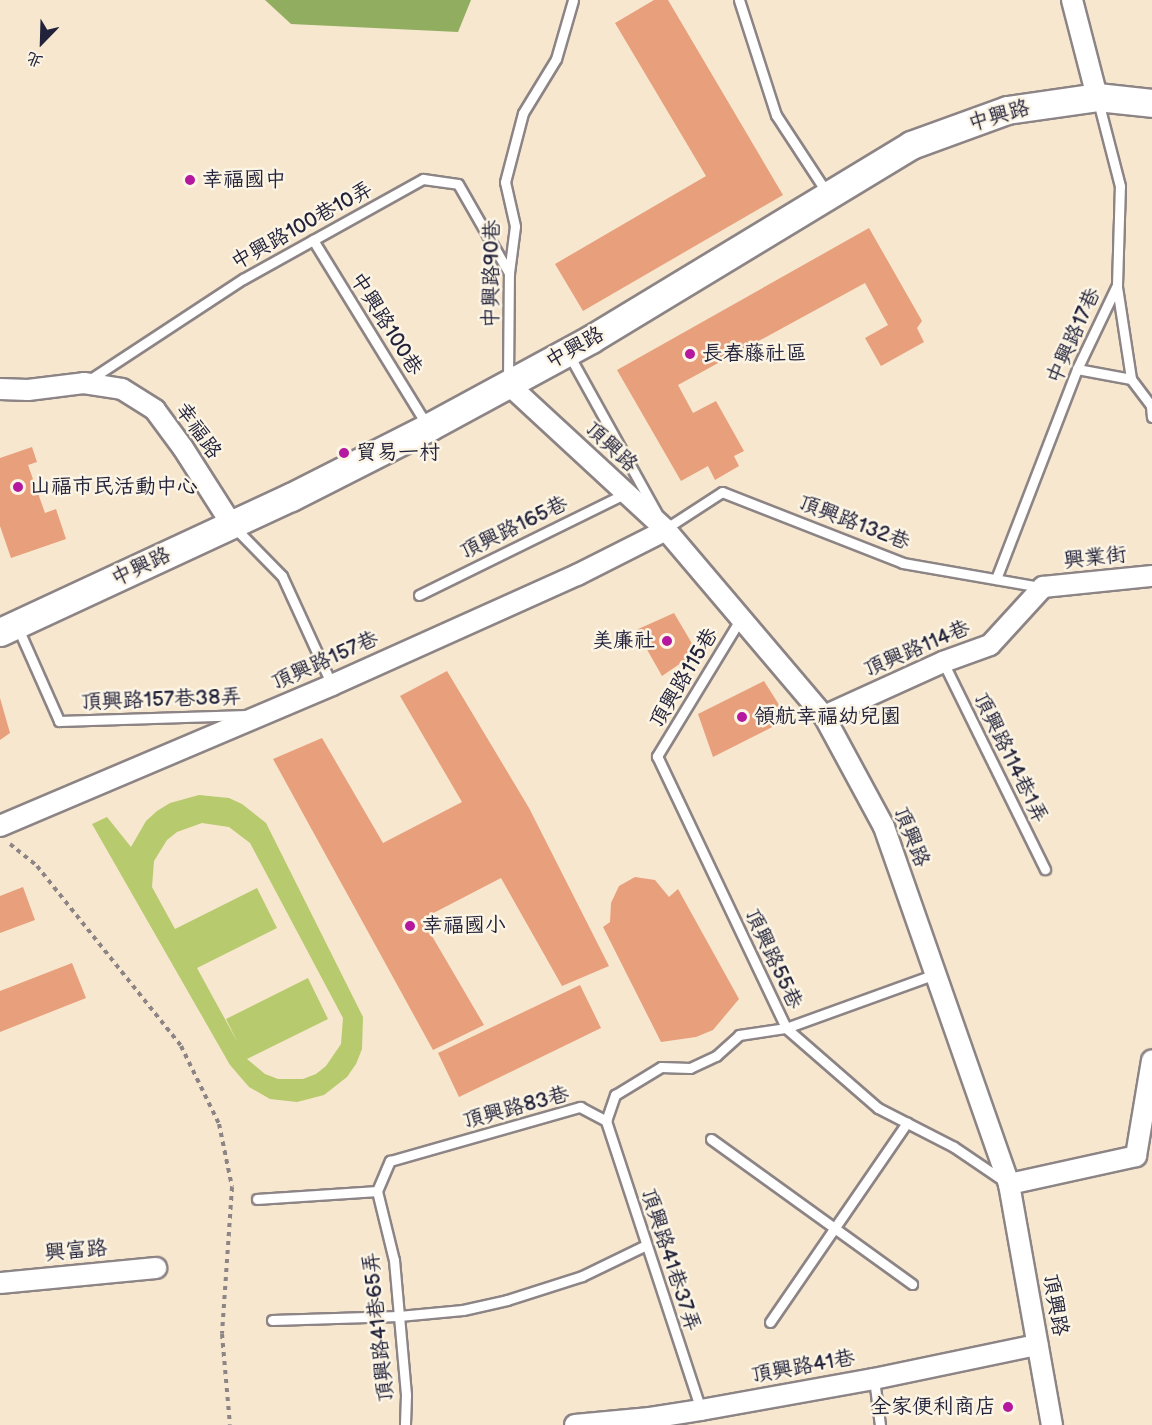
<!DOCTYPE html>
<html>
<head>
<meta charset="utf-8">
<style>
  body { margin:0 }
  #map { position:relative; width:1152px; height:1425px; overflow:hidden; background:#f7e7cf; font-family:"Balsamiq Sans","LXGW WenKai TC",sans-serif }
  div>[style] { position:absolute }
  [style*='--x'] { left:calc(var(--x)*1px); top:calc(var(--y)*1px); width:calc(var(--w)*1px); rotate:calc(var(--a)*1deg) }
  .green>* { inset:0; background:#b7ca6d }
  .forest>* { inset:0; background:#91ae60 }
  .building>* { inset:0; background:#e89f7c }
  .path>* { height:4px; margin-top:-2px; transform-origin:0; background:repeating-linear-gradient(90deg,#8c8485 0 4.5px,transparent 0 9px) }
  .roads { filter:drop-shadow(2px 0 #8c8485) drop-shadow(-2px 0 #8c8485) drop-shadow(0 2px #8c8485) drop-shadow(0 -2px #8c8485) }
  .lane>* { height:9px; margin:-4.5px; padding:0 4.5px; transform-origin:4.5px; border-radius:4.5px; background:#fff }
  .street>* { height:20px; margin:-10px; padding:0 10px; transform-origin:10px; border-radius:10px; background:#fff }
  .secondary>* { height:27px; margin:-13.5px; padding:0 13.5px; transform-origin:13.5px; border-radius:13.5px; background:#fff }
  .dots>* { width:16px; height:16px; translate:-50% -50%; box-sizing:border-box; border:3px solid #fcf5e5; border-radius:50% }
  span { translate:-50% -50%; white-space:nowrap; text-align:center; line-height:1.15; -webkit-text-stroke:5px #fcf5e5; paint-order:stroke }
  .street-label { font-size:21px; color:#22223b }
  .poi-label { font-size:21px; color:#22223b }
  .left { translate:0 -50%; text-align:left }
  .right { translate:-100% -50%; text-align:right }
  .north { position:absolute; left:12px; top:12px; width:60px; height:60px; -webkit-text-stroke:4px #fcf5e5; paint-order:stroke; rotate:203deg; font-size:16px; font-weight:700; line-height:24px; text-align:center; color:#22223b }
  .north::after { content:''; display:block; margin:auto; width:21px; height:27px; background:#22223b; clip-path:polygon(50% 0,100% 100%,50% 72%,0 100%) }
</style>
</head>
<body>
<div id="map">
  <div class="green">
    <i style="clip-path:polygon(evenodd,199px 795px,229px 798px,242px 804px,266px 823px,363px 1017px,362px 1049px,356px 1064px,347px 1077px,324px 1095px,297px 1102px,270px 1099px,249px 1087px,230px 1065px,92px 824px,107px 817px,131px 847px,146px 821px,157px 811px,170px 803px,199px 795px,202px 823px,229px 827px,250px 843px,343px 1018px,341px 1044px,326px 1066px,316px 1074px,303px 1079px,278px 1079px,265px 1074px,247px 1059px,328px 1019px,308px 978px,226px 1019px,238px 1043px,197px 968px,277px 928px,257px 888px,175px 929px,152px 887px,154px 861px,167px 840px,177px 832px,202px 823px)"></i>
  </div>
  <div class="forest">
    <i style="clip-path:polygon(265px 0,471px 0,458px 32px,291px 24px)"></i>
  </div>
  <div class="building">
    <i style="clip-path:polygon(654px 0,668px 0,783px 195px,583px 311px,555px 264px,706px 176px,615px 23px)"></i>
    <i style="clip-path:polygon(869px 228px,922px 321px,917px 328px,924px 342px,881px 366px,865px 338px,888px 325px,865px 283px,678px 385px,693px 413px,716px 401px,744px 451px,734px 456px,739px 466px,715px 480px,708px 466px,681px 481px,617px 370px)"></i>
    <i style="clip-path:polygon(32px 447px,37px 462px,28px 465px,45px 513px,56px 509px,66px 539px,11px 558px,0 526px,0 458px)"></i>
    <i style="clip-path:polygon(674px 613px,697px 652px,662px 676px,636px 630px)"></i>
    <i style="clip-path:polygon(447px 671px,529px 808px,609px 966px,562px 986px,501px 878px,422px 919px,484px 1025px,433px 1050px,273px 759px,322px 738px,383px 843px,462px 802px,400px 696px)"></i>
    <i style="clip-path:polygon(764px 681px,788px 719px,713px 757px,698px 714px)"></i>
    <i style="clip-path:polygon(0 698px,10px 733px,0 740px)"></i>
    <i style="clip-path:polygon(635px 877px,655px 880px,669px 897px,678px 889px,739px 999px,713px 1030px,696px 1037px,661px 1042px,603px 927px,610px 922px,611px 903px,619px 886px)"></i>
    <i style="clip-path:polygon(23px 887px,35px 920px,0 933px,0 896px)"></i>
    <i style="clip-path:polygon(72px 963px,86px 998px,0 1032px,0 991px)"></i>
    <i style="clip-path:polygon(580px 985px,601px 1028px,459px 1097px,438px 1053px)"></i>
  </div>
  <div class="path">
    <i style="--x:10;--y:844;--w:35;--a:39"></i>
    <i style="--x:37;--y:866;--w:231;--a:51.3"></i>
    <i style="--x:181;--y:1046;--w:87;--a:64"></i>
    <i style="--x:219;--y:1124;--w:64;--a:78.3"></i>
    <i style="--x:232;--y:1187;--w:147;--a:93.9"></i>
    <i style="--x:222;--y:1334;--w:91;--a:85"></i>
  </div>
  <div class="roads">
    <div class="lane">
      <i style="--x:739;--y:0;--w:121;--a:72.2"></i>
      <i style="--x:776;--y:115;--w:93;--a:56.8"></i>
      <i style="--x:313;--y:240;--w:217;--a:58.4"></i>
      <i style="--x:1117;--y:287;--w:93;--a:81.3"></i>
      <i style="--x:568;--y:353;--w:182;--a:61"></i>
      <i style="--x:1077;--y:369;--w:55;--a:10.5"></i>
      <i style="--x:1131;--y:379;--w:34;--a:53"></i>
      <i style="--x:1151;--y:406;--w:11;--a:85"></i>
      <i style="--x:508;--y:381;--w:108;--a:-89.5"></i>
      <i style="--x:509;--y:273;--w:47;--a:-82.7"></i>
      <i style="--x:515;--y:226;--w:45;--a:-102.8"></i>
      <i style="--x:505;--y:182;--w:71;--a:-75.4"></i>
      <i style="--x:523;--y:113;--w:63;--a:-58.6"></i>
      <i style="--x:556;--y:59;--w:61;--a:-73.9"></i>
      <i style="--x:86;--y:382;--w:188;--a:-33.3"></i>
      <i style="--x:243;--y:279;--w:206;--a:-29.1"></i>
      <i style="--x:423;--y:179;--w:35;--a:8"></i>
      <i style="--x:458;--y:184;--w:103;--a:60.2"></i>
      <i style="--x:233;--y:526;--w:70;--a:45.6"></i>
      <i style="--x:282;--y:576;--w:120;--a:65.4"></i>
      <i style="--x:665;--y:529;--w:68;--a:-33"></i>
      <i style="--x:722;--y:492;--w:194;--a:21.4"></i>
      <i style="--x:903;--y:563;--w:140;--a:9.9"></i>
      <i style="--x:996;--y:579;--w:225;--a:-68.9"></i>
      <i style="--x:1077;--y:369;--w:93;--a:-64.5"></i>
      <i style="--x:1117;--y:285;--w:99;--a:-88.3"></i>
      <i style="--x:1120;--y:186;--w:88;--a:-104.5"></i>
      <i style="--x:419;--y:595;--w:231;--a:-26.2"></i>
      <i style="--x:741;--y:618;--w:162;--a:121.3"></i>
      <i style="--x:657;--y:756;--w:301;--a:64.6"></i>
      <i style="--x:786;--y:1028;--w:122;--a:41"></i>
      <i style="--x:878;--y:1108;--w:85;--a:27.2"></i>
      <i style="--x:954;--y:1147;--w:60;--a:34.2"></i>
      <i style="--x:17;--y:626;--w:104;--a:66.1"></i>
      <i style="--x:59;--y:721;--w:188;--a:-1.8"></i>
      <i style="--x:943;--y:662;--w:231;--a:63.8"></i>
      <i style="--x:606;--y:1121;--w:28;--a:-71"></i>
      <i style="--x:615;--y:1095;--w:54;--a:-31.3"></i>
      <i style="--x:661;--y:1067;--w:29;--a:2"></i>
      <i style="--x:690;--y:1068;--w:29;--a:-25"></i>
      <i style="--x:716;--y:1056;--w:31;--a:-42"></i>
      <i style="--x:739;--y:1035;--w:48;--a:-8.5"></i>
      <i style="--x:786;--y:1028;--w:158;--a:-19.9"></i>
      <i style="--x:606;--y:1121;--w:304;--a:71.8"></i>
      <i style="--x:711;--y:1139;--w:248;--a:35.8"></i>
      <i style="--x:377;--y:1191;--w:33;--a:-67"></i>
      <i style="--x:390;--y:1161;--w:198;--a:-15.9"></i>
      <i style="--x:580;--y:1107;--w:30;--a:28"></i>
      <i style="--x:377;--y:1191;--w:71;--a:76.2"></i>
      <i style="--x:394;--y:1260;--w:136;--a:84.9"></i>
      <i style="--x:406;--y:1395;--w:30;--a:92"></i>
      <i style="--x:257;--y:1199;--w:120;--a:-3.8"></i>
      <i style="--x:272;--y:1320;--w:127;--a:-1.8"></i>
      <i style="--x:399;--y:1316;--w:64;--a:-5.4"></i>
      <i style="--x:463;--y:1310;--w:45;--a:-12.8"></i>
      <i style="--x:507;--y:1300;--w:79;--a:-17.7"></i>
      <i style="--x:582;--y:1276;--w:71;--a:-25.8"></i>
      <i style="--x:770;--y:1322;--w:242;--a:-55.5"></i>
      <i style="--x:874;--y:1379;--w:46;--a:82.6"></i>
    </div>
    <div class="street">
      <i style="--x:1072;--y:0;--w:100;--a:75.5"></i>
      <i style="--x:508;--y:384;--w:215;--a:42.7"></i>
      <i style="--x:666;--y:530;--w:244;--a:49.7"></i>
      <i style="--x:824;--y:716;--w:126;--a:61.6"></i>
      <i style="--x:884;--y:827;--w:378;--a:70.7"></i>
      <i style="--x:1009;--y:1184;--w:245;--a:79.9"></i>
      <i style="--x:0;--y:389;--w:28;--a:2"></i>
      <i style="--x:28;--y:390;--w:56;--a:-7.1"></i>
      <i style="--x:84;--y:383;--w:38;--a:9"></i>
      <i style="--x:122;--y:389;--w:39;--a:32"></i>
      <i style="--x:155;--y:410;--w:47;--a:53.6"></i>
      <i style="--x:183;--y:448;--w:91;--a:57.5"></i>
      <i style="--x:824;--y:716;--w:131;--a:-24.4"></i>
      <i style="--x:943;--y:662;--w:50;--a:-19.9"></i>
      <i style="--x:990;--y:645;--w:79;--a:-47.6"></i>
      <i style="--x:1043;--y:587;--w:110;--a:-5.8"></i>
      <i style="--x:0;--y:826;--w:361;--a:-23"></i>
      <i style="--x:332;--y:685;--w:269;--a:-24.2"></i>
      <i style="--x:577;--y:575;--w:100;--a:-26.8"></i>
      <i style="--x:1009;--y:1184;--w:130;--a:-12.4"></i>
      <i style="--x:1136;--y:1156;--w:97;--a:-80.5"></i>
      <i style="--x:0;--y:1283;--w:157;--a:-5.5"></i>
      <i style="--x:575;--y:1425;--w:75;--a:-5.3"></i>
      <i style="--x:650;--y:1418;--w:52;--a:-8.9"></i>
      <i style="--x:701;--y:1410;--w:176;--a:-10.2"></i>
      <i style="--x:874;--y:1379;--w:167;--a:-11.8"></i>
    </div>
    <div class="secondary">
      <i style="--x:0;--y:632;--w:321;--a:-24.9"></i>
      <i style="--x:291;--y:497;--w:155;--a:-26.9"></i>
      <i style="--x:429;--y:427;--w:184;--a:-28.5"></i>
      <i style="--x:591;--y:339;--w:374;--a:-31.2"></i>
      <i style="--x:911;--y:145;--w:102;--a:-20"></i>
      <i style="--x:1007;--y:110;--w:91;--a:-8.2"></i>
      <i style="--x:1097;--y:97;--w:55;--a:6.2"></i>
    </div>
  </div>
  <div class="dots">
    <i style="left:190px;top:180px;background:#b5179e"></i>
    <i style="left:690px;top:354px;background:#b5179e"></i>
    <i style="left:344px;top:453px;background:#b5179e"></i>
    <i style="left:18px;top:487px;background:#b5179e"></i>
    <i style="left:667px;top:641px;background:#b5179e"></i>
    <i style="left:742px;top:717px;background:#b5179e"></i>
    <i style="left:410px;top:926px;background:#b5179e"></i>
    <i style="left:1008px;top:1407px;background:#b5179e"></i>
  </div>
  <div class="street-label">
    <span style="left:999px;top:116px;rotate:-16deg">中興路</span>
    <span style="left:302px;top:226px;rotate:-29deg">中興路100巷10弄</span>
    <span style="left:492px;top:274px;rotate:-89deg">中興路90巷</span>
    <span style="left:386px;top:324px;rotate:58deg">中興路100巷</span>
    <span style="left:1074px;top:336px;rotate:-66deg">中興路17巷</span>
    <span style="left:575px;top:348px;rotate:-29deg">中興路</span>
    <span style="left:198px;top:431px;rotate:55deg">幸福路</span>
    <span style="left:611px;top:447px;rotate:43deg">頂興路</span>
    <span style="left:854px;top:523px;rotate:21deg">頂興路132巷</span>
    <span style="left:514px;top:528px;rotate:-26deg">頂興路165巷</span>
    <span style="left:1095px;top:558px;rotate:-6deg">興業街</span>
    <span style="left:141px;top:567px;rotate:-25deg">中興路</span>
    <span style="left:917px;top:649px;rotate:-23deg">頂興路114巷</span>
    <span style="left:325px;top:661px;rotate:-24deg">頂興路157巷</span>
    <span style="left:684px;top:678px;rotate:-59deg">頂興路115巷</span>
    <span style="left:161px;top:700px;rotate:-2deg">頂興路157巷38弄</span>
    <span style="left:1010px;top:758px;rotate:64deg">頂興路114巷1弄</span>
    <span style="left:911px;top:837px;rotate:68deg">頂興路</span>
    <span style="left:773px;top:959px;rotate:65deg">頂興路55巷</span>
    <span style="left:516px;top:1108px;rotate:-15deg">頂興路83巷</span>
    <span style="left:76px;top:1251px;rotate:-5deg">興富路</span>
    <span style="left:670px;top:1260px;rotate:72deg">頂興路41巷37弄</span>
    <span style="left:1055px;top:1305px;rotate:80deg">頂興路</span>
    <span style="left:379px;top:1327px;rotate:-96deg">頂興路41巷65弄</span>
    <span style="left:803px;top:1367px;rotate:-10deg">頂興路41巷</span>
  </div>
  <div class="poi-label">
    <span class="left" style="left:202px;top:180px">幸福國中</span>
    <span class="left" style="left:702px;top:354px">長春藤社區</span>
    <span class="left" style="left:356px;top:453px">貿易一村</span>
    <span class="left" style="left:30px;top:487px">山福市民活動中心</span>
    <span class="right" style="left:655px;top:641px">美廉社</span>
    <span class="left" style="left:754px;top:717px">領航幸福幼兒園</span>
    <span class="left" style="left:422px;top:926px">幸福國小</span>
    <span class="right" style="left:996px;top:1407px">全家便利商店</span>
  </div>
  <div class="north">北</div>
</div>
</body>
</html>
